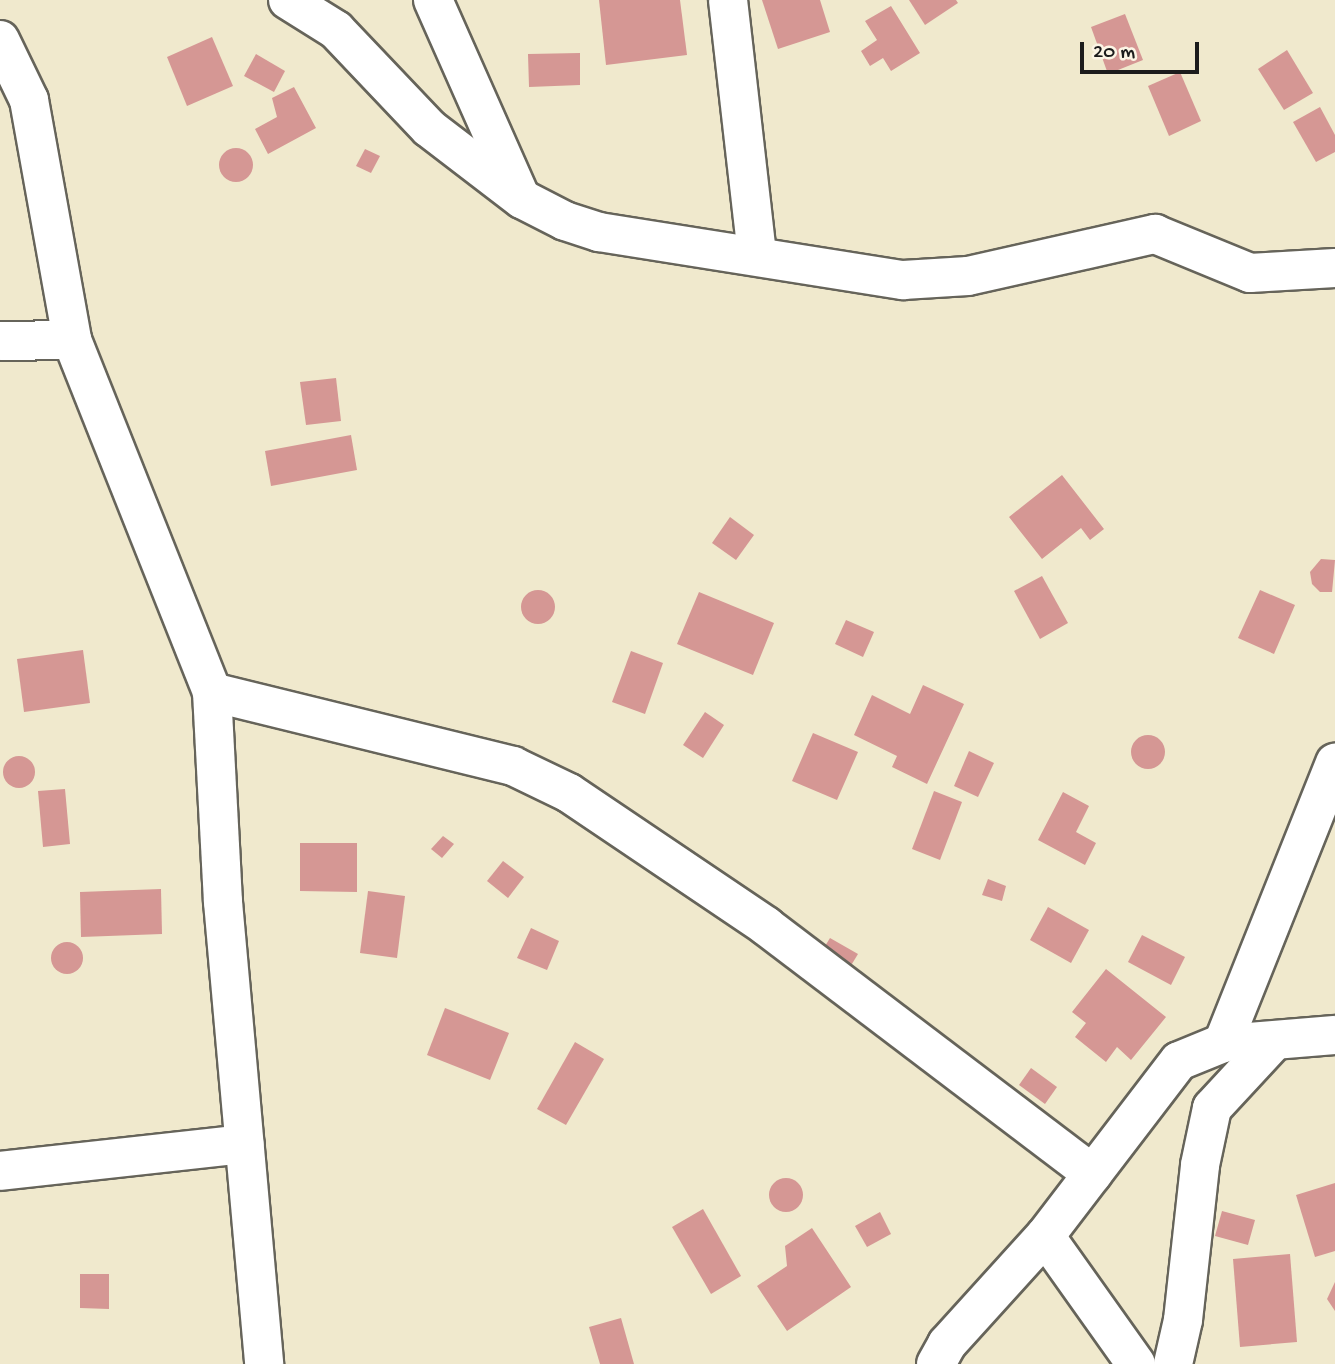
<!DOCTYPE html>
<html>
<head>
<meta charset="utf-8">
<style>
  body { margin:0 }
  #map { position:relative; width:1335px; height:1364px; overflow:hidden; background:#f0e9cd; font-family:"Gochi Hand",sans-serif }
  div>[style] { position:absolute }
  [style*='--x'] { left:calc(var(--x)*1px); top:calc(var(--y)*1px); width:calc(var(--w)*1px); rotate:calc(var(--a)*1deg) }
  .building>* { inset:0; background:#d59794 }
  .round { border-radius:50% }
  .roads { filter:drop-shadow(2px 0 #66645a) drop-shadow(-2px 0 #66645a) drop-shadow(0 2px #66645a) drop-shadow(0 -2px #66645a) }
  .street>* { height:38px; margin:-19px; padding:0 19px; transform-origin:19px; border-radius:19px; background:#fff }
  span { translate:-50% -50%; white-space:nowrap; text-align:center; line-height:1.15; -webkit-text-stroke:6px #fcf5e5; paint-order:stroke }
  .scale { position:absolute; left:1080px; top:42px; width:119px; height:32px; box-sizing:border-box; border:4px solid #1c1c1c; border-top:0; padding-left:9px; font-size:21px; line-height:24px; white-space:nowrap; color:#1c1c1c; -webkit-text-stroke:5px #fcf5e5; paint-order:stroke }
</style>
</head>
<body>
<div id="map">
  <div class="building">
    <i style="clip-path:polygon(599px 0,680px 0,687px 55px,606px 65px)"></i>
    <i style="clip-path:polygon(762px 0,820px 0,830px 32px,778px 49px)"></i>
    <i style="clip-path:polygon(909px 0,956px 0,958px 3px,925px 25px)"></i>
    <i style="clip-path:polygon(891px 6px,920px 53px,891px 71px,883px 58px,870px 66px,861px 51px,877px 40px,865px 21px)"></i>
    <i style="clip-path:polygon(1125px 14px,1143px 60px,1108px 74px,1091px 27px)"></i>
    <i style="clip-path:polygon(212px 37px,233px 86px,187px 106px,167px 57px)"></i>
    <i style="clip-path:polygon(1287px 50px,1313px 93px,1284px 110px,1258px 69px)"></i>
    <i style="clip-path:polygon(580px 53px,580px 85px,529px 87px,528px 54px)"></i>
    <i style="clip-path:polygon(256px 54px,285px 71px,274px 92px,244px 76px)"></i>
    <i style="clip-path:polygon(1180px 72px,1201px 121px,1169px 136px,1148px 86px)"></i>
    <i style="clip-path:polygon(294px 87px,316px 128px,268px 154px,255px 129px,277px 117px,272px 98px)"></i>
    <i style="clip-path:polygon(1320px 107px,1335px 135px,1335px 152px,1316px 162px,1293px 122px)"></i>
    <i class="round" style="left:219px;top:148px;width:34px;height:34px"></i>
    <i style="clip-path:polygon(365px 149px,380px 156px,371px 173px,356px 166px)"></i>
    <i style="clip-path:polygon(336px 378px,341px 421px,306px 425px,300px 382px)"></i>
    <i style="clip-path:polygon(351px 435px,357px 470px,271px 486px,265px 451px)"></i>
    <i style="clip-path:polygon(1062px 475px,1104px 529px,1090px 540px,1081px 528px,1042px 559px,1009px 517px)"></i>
    <i style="clip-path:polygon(730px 517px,754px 535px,736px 560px,712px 543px)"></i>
    <i style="clip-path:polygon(1321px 559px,1335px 560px,1332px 592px,1320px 592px,1312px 584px,1310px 572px)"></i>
    <i style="clip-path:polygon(1042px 576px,1068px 623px,1040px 639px,1014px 591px)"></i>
    <i class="round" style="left:521px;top:590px;width:34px;height:34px"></i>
    <i style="clip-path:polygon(1260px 590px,1295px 605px,1274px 654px,1238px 638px)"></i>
    <i style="clip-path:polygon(699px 592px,774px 623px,753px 675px,677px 644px)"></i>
    <i style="clip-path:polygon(846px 620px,874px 632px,863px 657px,835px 644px)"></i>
    <i style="clip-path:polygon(83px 650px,90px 703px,24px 712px,17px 659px)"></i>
    <i style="clip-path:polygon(631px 651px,663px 663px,645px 714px,612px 702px)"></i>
    <i style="clip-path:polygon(923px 685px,964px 704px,927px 784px,892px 767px,897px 756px,854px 735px,872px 695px,910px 714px)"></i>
    <i style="clip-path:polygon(705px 712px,724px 725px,703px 758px,683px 745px)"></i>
    <i style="clip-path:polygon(813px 733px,858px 752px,837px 800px,792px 781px)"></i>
    <i class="round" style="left:1131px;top:735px;width:34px;height:34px"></i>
    <i style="clip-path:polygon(969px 751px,994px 763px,978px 797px,954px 786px)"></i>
    <i class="round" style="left:3px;top:756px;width:32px;height:32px"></i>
    <i style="clip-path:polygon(65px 789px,70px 844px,43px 847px,38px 791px)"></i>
    <i style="clip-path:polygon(934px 791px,962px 802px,940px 860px,912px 849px)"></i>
    <i style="clip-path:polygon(1063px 792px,1089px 806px,1076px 832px,1096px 843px,1085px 865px,1038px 840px)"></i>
    <i style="clip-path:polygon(443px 836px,454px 844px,442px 858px,431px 849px)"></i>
    <i style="clip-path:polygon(300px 843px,357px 843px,357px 892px,300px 891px)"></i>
    <i style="clip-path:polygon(503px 861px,524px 877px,508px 898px,487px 881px)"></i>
    <i style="clip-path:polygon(988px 879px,1006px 886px,1002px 901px,982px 895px)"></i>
    <i style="clip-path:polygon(161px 889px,162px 934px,81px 937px,80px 892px)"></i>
    <i style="clip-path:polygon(368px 891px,405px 896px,397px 958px,360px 953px)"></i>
    <i style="clip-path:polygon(1048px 907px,1089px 930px,1071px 963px,1030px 940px)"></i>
    <i style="clip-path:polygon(531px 928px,559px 941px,547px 970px,517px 958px)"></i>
    <i style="clip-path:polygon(1142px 935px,1185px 957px,1171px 985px,1128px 962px)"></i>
    <i style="clip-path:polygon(830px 938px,858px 954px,847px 972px,819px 956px)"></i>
    <i class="round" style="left:51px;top:942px;width:32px;height:32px"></i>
    <i style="clip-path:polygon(1106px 969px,1166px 1017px,1131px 1060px,1117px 1047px,1106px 1062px,1075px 1037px,1086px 1023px,1072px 1012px)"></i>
    <i style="clip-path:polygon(445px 1008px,509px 1033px,490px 1080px,427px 1055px)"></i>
    <i style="clip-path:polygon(575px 1042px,604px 1059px,566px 1125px,537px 1109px)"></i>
    <i style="clip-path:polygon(1031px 1068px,1057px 1087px,1045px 1104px,1019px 1085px)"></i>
    <i class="round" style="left:769px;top:1178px;width:34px;height:34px"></i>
    <i style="clip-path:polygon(1335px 1183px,1335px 1251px,1315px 1257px,1296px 1195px)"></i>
    <i style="clip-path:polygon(703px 1209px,741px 1276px,711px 1294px,672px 1227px)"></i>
    <i style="clip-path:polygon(1222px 1211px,1255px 1220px,1248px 1245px,1215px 1236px)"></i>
    <i style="clip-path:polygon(880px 1212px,891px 1234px,867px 1247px,855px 1226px)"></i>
    <i style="clip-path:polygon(812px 1228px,851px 1287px,787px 1331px,757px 1286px,787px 1266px,785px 1246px)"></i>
    <i style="clip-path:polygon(1290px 1254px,1297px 1342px,1240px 1347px,1233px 1259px)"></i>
    <i style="clip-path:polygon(80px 1274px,109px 1274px,109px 1309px,80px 1308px)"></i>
    <i style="clip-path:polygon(1335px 1282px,1335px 1311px,1327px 1299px)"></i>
    <i style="clip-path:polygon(621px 1318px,634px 1364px,600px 1364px,589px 1327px)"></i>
  </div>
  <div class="roads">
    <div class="street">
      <i style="--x:288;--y:0;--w:57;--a:32"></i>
      <i style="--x:336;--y:30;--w:135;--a:46.5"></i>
      <i style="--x:429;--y:128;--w:117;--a:37.4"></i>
      <i style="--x:522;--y:199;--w:48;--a:27.1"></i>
      <i style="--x:565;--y:221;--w:36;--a:18"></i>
      <i style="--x:599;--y:232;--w:308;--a:9"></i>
      <i style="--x:903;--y:280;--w:65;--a:-3.5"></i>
      <i style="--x:968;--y:276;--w:192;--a:-12.7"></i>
      <i style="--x:1155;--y:234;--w:103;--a:22.3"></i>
      <i style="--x:1250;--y:273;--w:85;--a:-3.4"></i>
      <i style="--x:433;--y:0;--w:212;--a:66.1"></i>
      <i style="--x:728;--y:0;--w:256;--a:83.5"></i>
      <i style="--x:0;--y:40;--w:67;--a:64.2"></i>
      <i style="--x:29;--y:100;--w:244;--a:79.8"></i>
      <i style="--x:72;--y:340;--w:379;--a:68.3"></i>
      <i style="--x:212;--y:692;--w:210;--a:87"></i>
      <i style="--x:223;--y:902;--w:464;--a:84.9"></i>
      <i style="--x:0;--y:341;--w:72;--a:-0.8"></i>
      <i style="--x:212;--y:692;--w:310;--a:13.8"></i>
      <i style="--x:513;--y:766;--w:62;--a:25.7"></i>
      <i style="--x:569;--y:793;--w:238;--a:34"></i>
      <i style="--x:766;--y:926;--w:410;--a:37.2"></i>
      <i style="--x:1250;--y:1042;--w:85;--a:-4.7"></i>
      <i style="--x:0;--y:1171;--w:246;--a:-6.3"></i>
      <i style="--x:1045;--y:1236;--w:157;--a:54.6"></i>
      <i style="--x:936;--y:1364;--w:23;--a:-61"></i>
      <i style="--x:947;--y:1344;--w:146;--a:-47.8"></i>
      <i style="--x:1045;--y:1236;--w:220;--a:-52.6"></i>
      <i style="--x:1179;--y:1061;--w:48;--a:-22.2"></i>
      <i style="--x:1223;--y:1043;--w:302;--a:-68.2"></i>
      <i style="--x:1173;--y:1364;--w:45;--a:-77.2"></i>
      <i style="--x:1183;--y:1320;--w:156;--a:-83.7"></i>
      <i style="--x:1200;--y:1165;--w:58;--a:-78.1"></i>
      <i style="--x:1212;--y:1108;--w:91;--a:-47.2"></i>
    </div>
  </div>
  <div class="scale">20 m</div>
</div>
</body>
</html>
